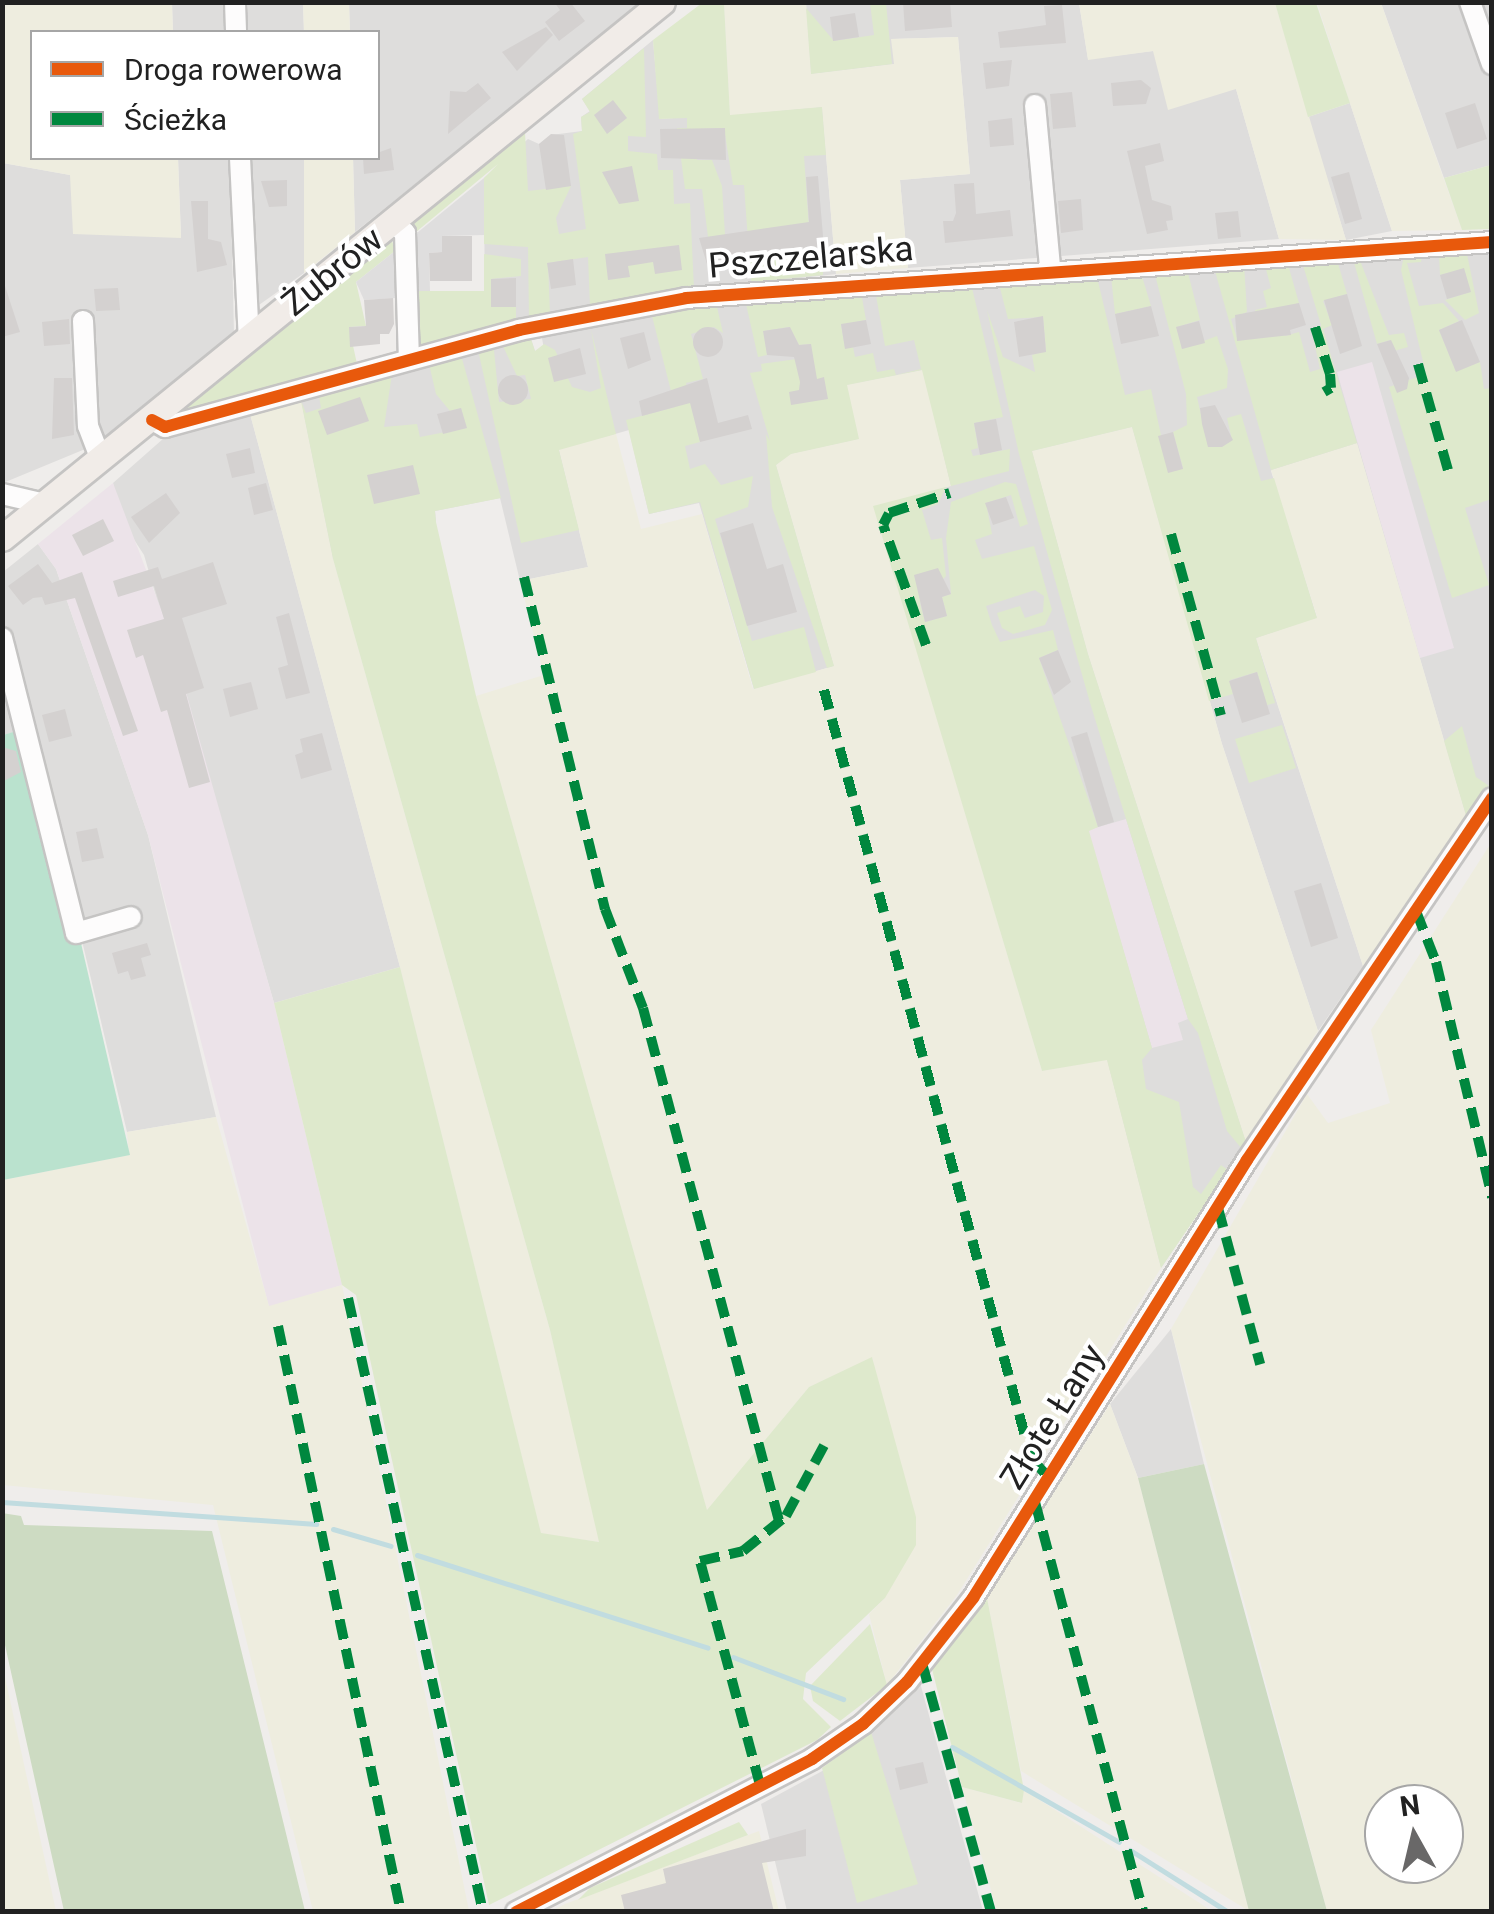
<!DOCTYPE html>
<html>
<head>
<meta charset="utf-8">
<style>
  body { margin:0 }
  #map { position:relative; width:1494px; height:1914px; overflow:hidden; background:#efedeb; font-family:Roboto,sans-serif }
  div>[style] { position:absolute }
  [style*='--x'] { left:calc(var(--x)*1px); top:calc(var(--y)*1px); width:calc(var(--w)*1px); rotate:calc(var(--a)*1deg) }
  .residential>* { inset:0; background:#dedddc }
  .industrial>* { inset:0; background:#ece3e9 }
  .farmland>* { inset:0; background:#eeeddf }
  .grass>* { inset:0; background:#dee9cc }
  .forest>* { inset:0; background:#cddbc2 }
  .pitch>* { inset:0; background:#bae2ce }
  .parking>* { inset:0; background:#dfdede }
  .stream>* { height:5px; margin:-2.5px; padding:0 2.5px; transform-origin:2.5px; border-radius:2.5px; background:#c1dce0 }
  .building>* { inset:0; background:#d4d1d0 }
  .round { border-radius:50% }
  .roads { filter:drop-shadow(2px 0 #c5c4c3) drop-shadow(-2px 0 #c5c4c3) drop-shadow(0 2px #c5c4c3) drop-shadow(0 -2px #c5c4c3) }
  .minor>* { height:20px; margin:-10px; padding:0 10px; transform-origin:10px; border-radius:10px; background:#fdfcfc }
  .major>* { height:25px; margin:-12.5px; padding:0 12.5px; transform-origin:12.5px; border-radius:12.5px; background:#f1ece8 }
  .quiet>* { height:10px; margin-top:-5px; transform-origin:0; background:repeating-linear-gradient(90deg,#00873e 0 20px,transparent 0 30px) }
  .cycleway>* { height:12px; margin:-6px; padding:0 6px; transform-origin:6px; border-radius:6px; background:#e8590c }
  span { translate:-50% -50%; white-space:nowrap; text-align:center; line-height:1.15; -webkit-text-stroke:8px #fff; paint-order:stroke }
  .street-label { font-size:35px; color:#212121 }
  .frame { position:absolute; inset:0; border:5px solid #212121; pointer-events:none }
  .legend { position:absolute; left:30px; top:30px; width:350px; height:130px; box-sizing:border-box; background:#fff; border:2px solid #a6a6a6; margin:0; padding:12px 18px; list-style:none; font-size:30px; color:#212121 }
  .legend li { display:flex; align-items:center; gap:20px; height:50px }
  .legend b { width:50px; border:2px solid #a6a6a6 }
  .north { position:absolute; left:1364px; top:1784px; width:100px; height:100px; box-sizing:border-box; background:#fff; border:2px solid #a6a6a6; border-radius:50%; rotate:352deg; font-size:28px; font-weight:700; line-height:40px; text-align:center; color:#212121 }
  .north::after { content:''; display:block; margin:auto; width:35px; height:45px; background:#696868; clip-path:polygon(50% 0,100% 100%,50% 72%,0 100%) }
</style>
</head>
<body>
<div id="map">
  <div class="residential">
    <i style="clip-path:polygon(172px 3px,226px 3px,227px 32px,173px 32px)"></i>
    <i style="clip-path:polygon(248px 3px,303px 3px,304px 32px,248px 32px)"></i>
    <i style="clip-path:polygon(349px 3px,642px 3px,355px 232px,353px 158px,378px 158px,378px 32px,350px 32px)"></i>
    <i style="clip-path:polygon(806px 3px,1079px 3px,1088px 59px,1153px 51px,1236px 89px,1279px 239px,908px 268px,900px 180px,970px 174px,958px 37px,892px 39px,895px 64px,811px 74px)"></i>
    <i style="clip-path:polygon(1381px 3px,1491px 3px,1491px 165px,1444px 178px)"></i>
    <i style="clip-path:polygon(653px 40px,660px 119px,822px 107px,836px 274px,626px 298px,485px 329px,484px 178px,528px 139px,539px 144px,551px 135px,582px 131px,581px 117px,590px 111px,582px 99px)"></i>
    <i style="clip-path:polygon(1350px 103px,1392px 231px,1346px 240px,1308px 117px)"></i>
    <i style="clip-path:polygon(178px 158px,230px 158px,234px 335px,107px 440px,3px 483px,3px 163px,70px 175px,181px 237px)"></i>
    <i style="clip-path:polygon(250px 158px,304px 158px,304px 273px,252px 310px)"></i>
    <i style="clip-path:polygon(1491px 254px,1491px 782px,1467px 819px,1357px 444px,1271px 471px,1317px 618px,1256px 639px,1363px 966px,1318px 1031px,1222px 744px,1132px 427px,1032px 451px,1088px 654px,1246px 1142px,1161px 1268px,1011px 696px,937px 712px,873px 506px,950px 486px,923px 370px,847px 385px,859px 439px,791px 454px,776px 465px,834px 666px,754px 689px,699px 503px,649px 514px,629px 430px,559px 450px,588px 567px,520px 581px,500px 498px,435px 511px,436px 522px,333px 559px,301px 401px,530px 336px,535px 351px,544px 349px,541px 333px,651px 312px,976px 282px)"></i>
    <i style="clip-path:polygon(250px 414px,400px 967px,274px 1003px,144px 555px,122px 521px,113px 483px,164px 438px)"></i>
    <i style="clip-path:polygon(38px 544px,56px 569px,148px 835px,216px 1117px,127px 1132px,32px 728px,3px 735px,3px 572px)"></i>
    <i style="clip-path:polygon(1171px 1329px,1204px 1464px,1138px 1478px,1110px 1404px)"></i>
    <i style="clip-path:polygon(919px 1679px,983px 1911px,787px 1911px,761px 1804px,826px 1769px)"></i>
  </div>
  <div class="industrial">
    <i style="clip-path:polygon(1372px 362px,1454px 648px,1420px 658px,1337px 372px)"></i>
    <i style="clip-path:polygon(113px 483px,167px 625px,274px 1003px,342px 1285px,269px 1307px,148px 835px,56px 569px,38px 544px)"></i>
    <i style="clip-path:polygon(1126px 819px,1188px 1019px,1178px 1023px,1183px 1040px,1152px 1048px,1088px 830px)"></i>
  </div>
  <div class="farmland">
    <i style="clip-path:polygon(1156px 2px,1275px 3px,1346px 240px,1279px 239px,1236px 89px,1168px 110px,1153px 51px,1088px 60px,1079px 3px)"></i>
    <i style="clip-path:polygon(2px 3px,172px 3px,173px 32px,32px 32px,32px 158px,178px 158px,181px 238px,73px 234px,70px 175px,3px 163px)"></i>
    <i style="clip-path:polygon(303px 3px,349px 3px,350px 32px,304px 32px)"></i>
    <i style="clip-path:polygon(724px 3px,806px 3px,811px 74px,894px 64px,891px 39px,958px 37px,970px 174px,900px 180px,908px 268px,836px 274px,822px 107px,730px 116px)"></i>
    <i style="clip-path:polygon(1317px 3px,1381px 3px,1462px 230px,1392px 231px)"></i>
    <i style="clip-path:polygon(304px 158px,353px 158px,355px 232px,304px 273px)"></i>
    <i style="clip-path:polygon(923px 370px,951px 486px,874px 507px,1042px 1071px,1107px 1059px,1161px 1268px,957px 1595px,887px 1685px,869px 1614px,885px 1598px,873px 1358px,809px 1387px,707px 1511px,476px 696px,544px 675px,520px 581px,588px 567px,559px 449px,616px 434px,641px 529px,702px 514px,753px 689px,834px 666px,776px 465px,790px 454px,858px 439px,846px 385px)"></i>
    <i style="clip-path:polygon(301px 401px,333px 559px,550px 1330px,600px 1542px,541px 1534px,400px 967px,250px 414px)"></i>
    <i style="clip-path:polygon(1132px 427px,1222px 744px,1318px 1031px,1246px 1142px,1088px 654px,1032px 451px)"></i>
    <i style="clip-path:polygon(1357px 443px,1467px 819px,1363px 966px,1256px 638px,1317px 617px,1271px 470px)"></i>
    <i style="clip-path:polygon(evenodd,1491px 843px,1491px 1911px,1327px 1911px,1171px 1329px,1307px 1094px,1328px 1123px,1390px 1103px,1371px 1030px,1491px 843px,1384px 1804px,1444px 1804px,1444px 1864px,1384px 1864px,1384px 1804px)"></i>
    <i style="clip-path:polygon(216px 1117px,269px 1306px,342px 1285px,469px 1911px,313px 1911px,213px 1505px,3px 1485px,3px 1180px,129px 1155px,127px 1132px)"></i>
    <i style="clip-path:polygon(1110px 1404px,1138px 1478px,1249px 1911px,1021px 1771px,987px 1598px)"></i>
    <i style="clip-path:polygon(3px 1668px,56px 1911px,3px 1911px)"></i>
    <i style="clip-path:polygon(962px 1787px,1021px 1803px,1024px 1790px,1212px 1911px,997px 1911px)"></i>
    <i style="clip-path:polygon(759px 1831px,779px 1911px,550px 1912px,565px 1904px)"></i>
  </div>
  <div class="grass">
    <i style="clip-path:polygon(702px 3px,724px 3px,730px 115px,822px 107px,826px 155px,804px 156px,809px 228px,792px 225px,824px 248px,823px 275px,751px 282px,744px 185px,733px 185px,724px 128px,697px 129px,697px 160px,712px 160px,722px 186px,725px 235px,708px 237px,702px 189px,685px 189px,677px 128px,687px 128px,687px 118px,659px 119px,653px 40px)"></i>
    <i style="clip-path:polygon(870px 3px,886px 3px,892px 64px,811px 74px,806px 8px,834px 41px,874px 35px)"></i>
    <i style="clip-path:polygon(1275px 3px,1316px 3px,1350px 103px,1308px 117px)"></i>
    <i style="clip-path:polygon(644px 48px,646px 137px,628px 136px,628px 151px,657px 154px,658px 170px,673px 170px,674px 204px,690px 203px,694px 289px,590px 306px,588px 257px,548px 263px,550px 314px,529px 318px,528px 247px,484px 244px,484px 178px,498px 164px,416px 232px,405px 224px,545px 113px,525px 132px,528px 191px,571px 186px,556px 218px,559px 234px,586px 229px,573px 134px,582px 131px,581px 117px,590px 112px,582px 99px)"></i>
    <i style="clip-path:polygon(1491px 165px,1491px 229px,1462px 230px,1444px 178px)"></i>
    <i style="clip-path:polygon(391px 237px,395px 251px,356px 282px,366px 326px,349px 327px,357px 364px,189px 415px,179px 408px)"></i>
    <i style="clip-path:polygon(484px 254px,521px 259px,521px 276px,491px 279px,516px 307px,516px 322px,415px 348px,416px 291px,484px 291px)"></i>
    <i style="clip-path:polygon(1467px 254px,1479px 313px,1465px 320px,1445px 300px,1470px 292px,1464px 269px,1440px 275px,1439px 255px)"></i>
    <i style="clip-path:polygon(1404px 256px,1422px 256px,1421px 262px,1407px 263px,1419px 306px,1443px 303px,1459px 321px,1439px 330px,1456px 371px,1480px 362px,1484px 389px,1491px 388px,1491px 499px,1465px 508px,1489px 585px,1452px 598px,1389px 387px,1426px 374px,1401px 270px)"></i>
    <i style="clip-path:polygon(1359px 258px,1389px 335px,1404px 333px,1408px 347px,1394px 351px,1390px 340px,1377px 344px,1353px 259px)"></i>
    <i style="clip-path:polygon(1337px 260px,1347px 294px,1323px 301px,1332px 325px,1323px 329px,1357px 443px,1271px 470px,1215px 271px,1244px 264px,1247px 312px,1231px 319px,1238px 341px,1261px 335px,1255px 310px,1267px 307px,1263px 291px,1271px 288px,1264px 262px,1287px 261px,1299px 303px,1277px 310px,1285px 336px,1299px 332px,1310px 372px,1320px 369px,1313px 337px,1321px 325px,1302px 262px)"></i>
    <i style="clip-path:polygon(1187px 269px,1200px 320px,1177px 327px,1182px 349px,1217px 336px,1228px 369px,1227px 388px,1197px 397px,1208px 446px,1232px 440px,1227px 418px,1241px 414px,1261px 481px,1274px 478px,1317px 618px,1256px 638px,1275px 703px,1267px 705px,1257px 672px,1230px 680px,1233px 694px,1209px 701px,1132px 427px,1032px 451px,1088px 654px,1246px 1142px,1242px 1149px,1227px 1131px,1198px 1033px,1188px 1019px,1091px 706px,1019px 454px,987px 310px,1003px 357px,1035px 372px,1032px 355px,1046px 351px,1043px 317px,1008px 319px,999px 284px,1097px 277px,1125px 395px,1151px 389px,1169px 472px,1183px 468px,1173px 432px,1187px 425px,1186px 394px,1154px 271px)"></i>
    <i style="clip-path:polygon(1141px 273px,1151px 306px,1115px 314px,1111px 276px)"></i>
    <i style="clip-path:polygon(972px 288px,1003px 417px,974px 423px,978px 448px,971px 450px,973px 456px,1010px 449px,1009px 471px,951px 486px,922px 370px,847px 385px,859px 439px,791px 454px,776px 465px,834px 666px,827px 668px,772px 507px,766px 434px,770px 441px,750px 373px,762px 371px,761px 364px,812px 357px,811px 344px,799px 345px,789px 327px,764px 331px,767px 355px,758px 357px,746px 304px,861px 292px,866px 320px,841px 325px,845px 348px,853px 347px,855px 357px,873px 353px,877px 372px,894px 369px,896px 375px,921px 369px,914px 340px,885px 346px,875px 290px)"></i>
    <i style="clip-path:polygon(717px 307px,723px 333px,714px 327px,691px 334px,703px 379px,686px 383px,700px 442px,685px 446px,690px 469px,705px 464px,721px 485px,753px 476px,748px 507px,715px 519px,752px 641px,804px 627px,816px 672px,754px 689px,700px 502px,649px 514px,626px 420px,675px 407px,651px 312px)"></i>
    <i style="clip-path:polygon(591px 329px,616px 434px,559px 450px,579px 530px,521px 543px,478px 350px,494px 350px,499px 402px,531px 399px,525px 375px,517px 376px,502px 344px,530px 336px,535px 351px,544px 344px,555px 350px,572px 387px,590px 392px,601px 388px)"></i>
    <i style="clip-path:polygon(461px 355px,501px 498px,435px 511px,436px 522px,476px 696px,707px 1510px,809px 1387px,872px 1357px,916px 1517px,916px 1545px,885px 1598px,806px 1673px,803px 1699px,831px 1727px,817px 1740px,489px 1905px,356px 1295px,342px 1285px,274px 1003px,400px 967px,541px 1533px,599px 1542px,550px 1330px,333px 559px,301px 401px,306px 413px,321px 408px,319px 396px,392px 374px,384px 427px,417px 424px,420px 437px,466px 428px,461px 408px,450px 411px,436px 394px,429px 364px)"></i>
    <i style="clip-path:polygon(1005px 482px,1016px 484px,1028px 524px,1020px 527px,1011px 495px,986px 503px,992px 534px,975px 540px,982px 559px,1034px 546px,1052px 610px,1045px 625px,1013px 634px,1002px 628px,997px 613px,1020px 606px,1025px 618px,1043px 612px,1044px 596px,1035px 590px,986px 606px,992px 625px,1000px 642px,1053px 630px,1058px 650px,1039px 658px,1098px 827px,1089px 831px,1152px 1048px,1142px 1060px,1146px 1089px,1179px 1102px,1193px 1187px,1201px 1194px,1221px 1165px,1228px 1170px,1161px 1268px,1107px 1060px,1042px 1071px,873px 506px,946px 487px,938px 504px,922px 510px,931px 540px,942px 538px,946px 576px,920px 603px,925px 622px,947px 616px,942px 597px,951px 594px,946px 538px,951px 502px)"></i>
    <i style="clip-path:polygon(1282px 725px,1296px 768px,1249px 783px,1235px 739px)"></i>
    <i style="clip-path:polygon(1462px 726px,1476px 777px,1489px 786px,1467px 819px,1444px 741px)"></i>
    <i style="clip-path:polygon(987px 1598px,1024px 1790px,1022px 1803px,962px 1787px,932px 1669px)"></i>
    <i style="clip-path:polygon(870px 1624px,887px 1685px,840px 1721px,813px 1701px,810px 1686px)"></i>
    <i style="clip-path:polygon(871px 1732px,918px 1884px,857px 1903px,822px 1768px)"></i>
    <i style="clip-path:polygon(739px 1822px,748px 1835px,578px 1900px,590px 1888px)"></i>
  </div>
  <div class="forest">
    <i style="clip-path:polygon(1204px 1464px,1274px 1719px,1327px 1911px,1249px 1911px,1138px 1478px)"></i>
    <i style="clip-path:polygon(2px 1513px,21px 1516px,24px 1525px,212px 1531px,305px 1911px,64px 1911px,3px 1636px)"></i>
  </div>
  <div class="pitch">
    <i style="clip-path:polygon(31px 727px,130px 1155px,3px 1180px,3px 735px)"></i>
  </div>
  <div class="parking">
    <i style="clip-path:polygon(484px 178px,484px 235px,442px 236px,442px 252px,429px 253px,430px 291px,416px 291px,417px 233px)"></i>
    <i style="clip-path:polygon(395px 251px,396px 298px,364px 300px,356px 282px)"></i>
  </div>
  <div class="stream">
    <i style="--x:2;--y:1502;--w:315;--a:4"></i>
    <i style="--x:333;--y:1529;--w:60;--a:16.3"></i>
    <i style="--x:417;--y:1555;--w:305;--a:17.7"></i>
    <i style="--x:733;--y:1657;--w:118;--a:20.9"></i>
    <i style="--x:952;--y:1747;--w:192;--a:29.6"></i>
    <i style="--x:1130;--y:1850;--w:116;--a:32.3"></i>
  </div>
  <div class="building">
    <i style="clip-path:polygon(554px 2px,570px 2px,585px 21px,559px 41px,545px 22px,560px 10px)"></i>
    <i style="clip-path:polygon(903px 2px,950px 2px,952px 27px,905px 31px)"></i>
    <i style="clip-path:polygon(1062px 5px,1066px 43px,1000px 48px,998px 32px,1046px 25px,1044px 6px)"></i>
    <i style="clip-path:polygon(855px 13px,859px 37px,833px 41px,830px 17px)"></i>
    <i style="clip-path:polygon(546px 27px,553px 35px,517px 71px,502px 52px)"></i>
    <i style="clip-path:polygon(1012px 60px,1009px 86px,986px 89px,983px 63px)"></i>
    <i style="clip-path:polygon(1141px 80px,1151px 88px,1146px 104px,1113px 106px,1111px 83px)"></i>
    <i style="clip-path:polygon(478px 83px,491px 98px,448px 134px,450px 91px,466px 92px)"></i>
    <i style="clip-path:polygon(1072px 92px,1076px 127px,1053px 129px,1050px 94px)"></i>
    <i style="clip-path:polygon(613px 100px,627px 118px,607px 134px,594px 115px)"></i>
    <i style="clip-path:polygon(1475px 103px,1487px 139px,1457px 149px,1445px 113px)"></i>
    <i style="clip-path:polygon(1012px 118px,1014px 145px,990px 147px,988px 121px)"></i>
    <i style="clip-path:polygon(725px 128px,726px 160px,661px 158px,660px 129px)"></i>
    <i style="clip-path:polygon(551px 134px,564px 135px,571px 186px,546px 190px,539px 144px)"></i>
    <i style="clip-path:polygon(1160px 143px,1164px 161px,1145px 166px,1152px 200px,1171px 206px,1173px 220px,1166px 221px,1168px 230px,1147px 234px,1127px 151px)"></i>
    <i style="clip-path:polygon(391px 148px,394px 170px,364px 174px,363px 158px)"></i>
    <i style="clip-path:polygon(632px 166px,639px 201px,619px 204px,602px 172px)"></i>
    <i style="clip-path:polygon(1349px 172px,1362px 219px,1345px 224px,1331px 177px)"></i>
    <i style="clip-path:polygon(818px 176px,824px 248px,707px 264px,699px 238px,809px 222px,806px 177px)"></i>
    <i style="clip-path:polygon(287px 180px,287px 206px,269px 207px,261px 181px)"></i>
    <i style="clip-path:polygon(974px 183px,976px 214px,1010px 210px,1013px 236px,945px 243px,943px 221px,953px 221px,956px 213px,954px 184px)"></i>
    <i style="clip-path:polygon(1081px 199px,1083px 230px,1061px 233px,1058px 201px)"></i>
    <i style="clip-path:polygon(191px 201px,208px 201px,208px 239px,221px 242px,227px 265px,197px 272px)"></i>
    <i style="clip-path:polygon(1238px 211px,1241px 237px,1218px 239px,1215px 213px)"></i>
    <i style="clip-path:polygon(442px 236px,472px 236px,472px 281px,430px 281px,429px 253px,442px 252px)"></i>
    <i style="clip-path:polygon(679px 245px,682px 270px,655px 274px,653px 262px,628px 266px,630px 277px,608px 280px,605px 254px)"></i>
    <i style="clip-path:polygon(573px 259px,576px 285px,551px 289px,547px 263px)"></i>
    <i style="clip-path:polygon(1464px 268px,1471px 292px,1447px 299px,1440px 275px)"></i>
    <i style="clip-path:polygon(516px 278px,516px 307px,491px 307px,491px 279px)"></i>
    <i style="clip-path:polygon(5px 286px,20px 332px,2px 337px,2px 287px)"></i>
    <i style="clip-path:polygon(118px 288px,120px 310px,96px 311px,94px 289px)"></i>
    <i style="clip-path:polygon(1347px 294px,1362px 346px,1340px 354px,1324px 300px)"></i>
    <i style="clip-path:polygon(393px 298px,394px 324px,389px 334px,380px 334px,380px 344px,350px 347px,349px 327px,366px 326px,364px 300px)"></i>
    <i style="clip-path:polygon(1299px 303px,1306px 325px,1290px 330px,1291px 335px,1237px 341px,1235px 315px)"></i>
    <i style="clip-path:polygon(1151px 306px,1159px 336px,1121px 344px,1115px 314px)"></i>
    <i style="clip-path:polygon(1043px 316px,1046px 352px,1019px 357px,1014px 322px)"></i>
    <i style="clip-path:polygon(69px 319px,70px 344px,44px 346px,42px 322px)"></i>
    <i style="clip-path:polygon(866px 320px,871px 344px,845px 349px,841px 324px)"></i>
    <i style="clip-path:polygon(1462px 320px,1480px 362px,1456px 372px,1439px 330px)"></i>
    <i style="clip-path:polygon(1199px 321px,1205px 343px,1182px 349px,1176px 327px)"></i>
    <i style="clip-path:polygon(790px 327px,799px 345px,811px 344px,817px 379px,824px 377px,828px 399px,791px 405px,789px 392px,799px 390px,800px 382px,794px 357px,767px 355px,763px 331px)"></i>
    <i class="round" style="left:693px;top:327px;width:30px;height:30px"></i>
    <i style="clip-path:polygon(644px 332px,651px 360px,628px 369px,620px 338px)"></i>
    <i style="clip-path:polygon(1391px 340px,1409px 378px,1407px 389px,1397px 393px,1377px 344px)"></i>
    <i style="clip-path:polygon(580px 348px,586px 374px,554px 382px,548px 358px)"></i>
    <i class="round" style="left:498px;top:375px;width:30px;height:30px"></i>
    <i style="clip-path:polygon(54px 378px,72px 378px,74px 435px,52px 439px)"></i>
    <i style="clip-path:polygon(707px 378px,718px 423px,748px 415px,752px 429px,700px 442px,690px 403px,642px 416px,639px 401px)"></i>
    <i style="clip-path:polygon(360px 397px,369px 421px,327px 435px,318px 411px)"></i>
    <i style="clip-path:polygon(1215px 405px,1233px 440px,1222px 447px,1208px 447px,1202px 424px,1200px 408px)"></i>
    <i style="clip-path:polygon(461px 408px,467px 428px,443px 434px,437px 414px)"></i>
    <i style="clip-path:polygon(996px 419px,1002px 450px,980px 455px,974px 423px)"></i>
    <i style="clip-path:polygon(1173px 432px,1183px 469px,1168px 473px,1158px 436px)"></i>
    <i style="clip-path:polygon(250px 448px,255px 473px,232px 478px,226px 454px)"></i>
    <i style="clip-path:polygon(413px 465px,420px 494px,374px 504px,367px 475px)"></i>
    <i style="clip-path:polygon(266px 483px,273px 510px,254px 515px,248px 488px)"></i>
    <i style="clip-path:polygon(166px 493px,180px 513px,149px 543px,131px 517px)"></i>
    <i style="clip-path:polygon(1006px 497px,1014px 518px,993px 525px,985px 503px)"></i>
    <i style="clip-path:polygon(103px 519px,114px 541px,83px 556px,72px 535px)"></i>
    <i style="clip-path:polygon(753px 523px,767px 569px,783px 564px,797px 612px,747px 626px,720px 533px)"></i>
    <i style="clip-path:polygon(213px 562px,227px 604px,182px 618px,204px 688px,186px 694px,210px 782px,189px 788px,167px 710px,161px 712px,143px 655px,136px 658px,127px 630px,164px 619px,154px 586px,118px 597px,113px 581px,158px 567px,162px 579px)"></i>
    <i style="clip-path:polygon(38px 564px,52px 583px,82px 572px,138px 731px,123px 736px,75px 598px,45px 605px,42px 597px,33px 598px,23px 605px,8px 586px)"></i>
    <i style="clip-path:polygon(938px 568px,951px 594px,942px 597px,947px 616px,925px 622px,914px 575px)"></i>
    <i style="clip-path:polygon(289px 613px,310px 693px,286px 699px,278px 668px,288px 665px,276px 617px)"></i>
    <i style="clip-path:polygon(1058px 650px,1071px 682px,1054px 695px,1039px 658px)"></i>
    <i style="clip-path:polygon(1257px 672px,1270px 714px,1242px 723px,1229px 681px)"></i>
    <i style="clip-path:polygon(251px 682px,258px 709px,230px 717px,223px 689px)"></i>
    <i style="clip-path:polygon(65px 709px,72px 736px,49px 742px,42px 715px)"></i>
    <i style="clip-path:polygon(1087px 732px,1114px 822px,1098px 827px,1071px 737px)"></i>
    <i style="clip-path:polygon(322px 733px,332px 770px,301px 779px,295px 755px,303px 752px,300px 739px)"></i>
    <i style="clip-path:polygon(2px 747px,16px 751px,21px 772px,2px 782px)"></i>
    <i style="clip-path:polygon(97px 828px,104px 858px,82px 862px,76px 832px)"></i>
    <i style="clip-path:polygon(1321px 883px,1338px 938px,1311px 947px,1294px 891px)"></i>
    <i style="clip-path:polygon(147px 943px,151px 955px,141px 958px,146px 976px,131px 980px,128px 971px,118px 974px,112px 953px)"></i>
    <i style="clip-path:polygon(923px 1762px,928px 1783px,900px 1790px,895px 1768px)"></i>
    <i style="clip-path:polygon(806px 1829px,806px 1856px,762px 1863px,774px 1912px,625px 1912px,621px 1895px,666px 1883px,663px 1869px)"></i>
  </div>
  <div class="roads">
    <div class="minor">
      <i style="--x:235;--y:2;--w:30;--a:88"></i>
      <i style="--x:1470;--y:2;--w:66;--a:70.5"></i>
      <i style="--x:1035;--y:105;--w:164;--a:84.7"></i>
      <i style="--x:240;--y:158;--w:182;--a:87.2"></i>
      <i style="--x:394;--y:223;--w:15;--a:42"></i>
      <i style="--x:405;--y:233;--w:127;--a:88.2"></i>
      <i style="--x:83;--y:321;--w:105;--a:87.3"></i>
      <i style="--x:88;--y:426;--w:36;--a:69"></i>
      <i style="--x:152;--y:420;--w:15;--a:28"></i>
      <i style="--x:165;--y:427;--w:367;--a:-15.3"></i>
      <i style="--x:519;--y:330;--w:170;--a:-10.8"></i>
      <i style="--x:686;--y:298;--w:808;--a:-3.97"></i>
      <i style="--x:2;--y:494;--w:44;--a:13.1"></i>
      <i style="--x:2;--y:638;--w:304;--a:75.9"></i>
      <i style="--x:76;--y:933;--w:57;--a:-16.2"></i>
      <i style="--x:516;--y:1912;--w:333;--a:-27.3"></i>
      <i style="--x:812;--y:1759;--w:62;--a:-34.5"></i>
      <i style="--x:863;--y:1724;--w:61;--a:-43.7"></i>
      <i style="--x:907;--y:1682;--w:107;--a:-51.8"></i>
      <i style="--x:973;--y:1598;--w:517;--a:-57.97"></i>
      <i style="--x:1247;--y:1160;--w:437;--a:-55.9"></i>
    </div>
    <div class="major">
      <i style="--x:2;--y:538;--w:850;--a:-39.08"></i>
    </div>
  </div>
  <div class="quiet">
    <i style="--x:1315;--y:327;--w:49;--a:72.3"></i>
    <i style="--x:1330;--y:374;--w:14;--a:86"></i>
    <i style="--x:1331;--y:388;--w:8;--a:150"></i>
    <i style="--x:1418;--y:364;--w:110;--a:74.2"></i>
    <i style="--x:1171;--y:534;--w:188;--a:74.6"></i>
    <i style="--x:524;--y:577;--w:342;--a:76.3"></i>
    <i style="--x:605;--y:909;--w:106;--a:69"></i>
    <i style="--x:643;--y:1008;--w:531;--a:75.15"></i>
    <i style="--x:926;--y:645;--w:127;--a:-109.7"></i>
    <i style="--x:883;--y:525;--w:13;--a:-63"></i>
    <i style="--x:889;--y:513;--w:64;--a:-18.2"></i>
    <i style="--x:824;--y:690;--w:795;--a:74.92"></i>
    <i style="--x:1031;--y:1458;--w:28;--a:48"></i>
    <i style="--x:1416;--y:911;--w:55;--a:68.6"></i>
    <i style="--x:1436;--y:962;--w:242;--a:76.6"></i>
    <i style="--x:1218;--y:1208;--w:162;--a:74.9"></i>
    <i style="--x:348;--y:1298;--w:629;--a:77.6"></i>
    <i style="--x:278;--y:1326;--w:599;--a:78.15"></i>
    <i style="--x:1035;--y:1502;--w:424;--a:75.2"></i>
    <i style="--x:922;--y:1663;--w:258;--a:74.5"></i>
    <i style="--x:760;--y:1785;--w:232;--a:-105"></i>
    <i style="--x:700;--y:1561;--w:44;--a:-13.1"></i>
    <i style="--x:743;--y:1551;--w:55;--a:-39.1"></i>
    <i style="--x:786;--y:1516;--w:86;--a:-61.7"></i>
  </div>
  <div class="cycleway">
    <i style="--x:152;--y:420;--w:15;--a:28"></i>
    <i style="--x:165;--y:427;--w:367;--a:-15.3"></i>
    <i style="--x:519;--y:330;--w:170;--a:-10.8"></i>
    <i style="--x:686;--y:298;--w:808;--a:-3.97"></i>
    <i style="--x:516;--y:1912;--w:333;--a:-27.3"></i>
    <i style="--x:812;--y:1759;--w:62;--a:-34.5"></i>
    <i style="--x:863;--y:1724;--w:61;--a:-43.7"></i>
    <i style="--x:907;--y:1682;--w:107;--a:-51.8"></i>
    <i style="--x:973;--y:1598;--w:517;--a:-57.97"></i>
    <i style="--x:1247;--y:1160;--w:437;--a:-55.9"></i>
  </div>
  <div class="street-label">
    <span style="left:811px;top:258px;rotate:-5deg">Pszczelarska</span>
    <span style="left:333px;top:272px;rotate:-39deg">Żubrów</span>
    <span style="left:1053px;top:1417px;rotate:-58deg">Złote Łany</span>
  </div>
  <div class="frame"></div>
  <ul class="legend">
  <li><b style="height:12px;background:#e8590c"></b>Droga rowerowa</li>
  <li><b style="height:12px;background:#00873e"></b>Ścieżka</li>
  </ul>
  <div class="north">N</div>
</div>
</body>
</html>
